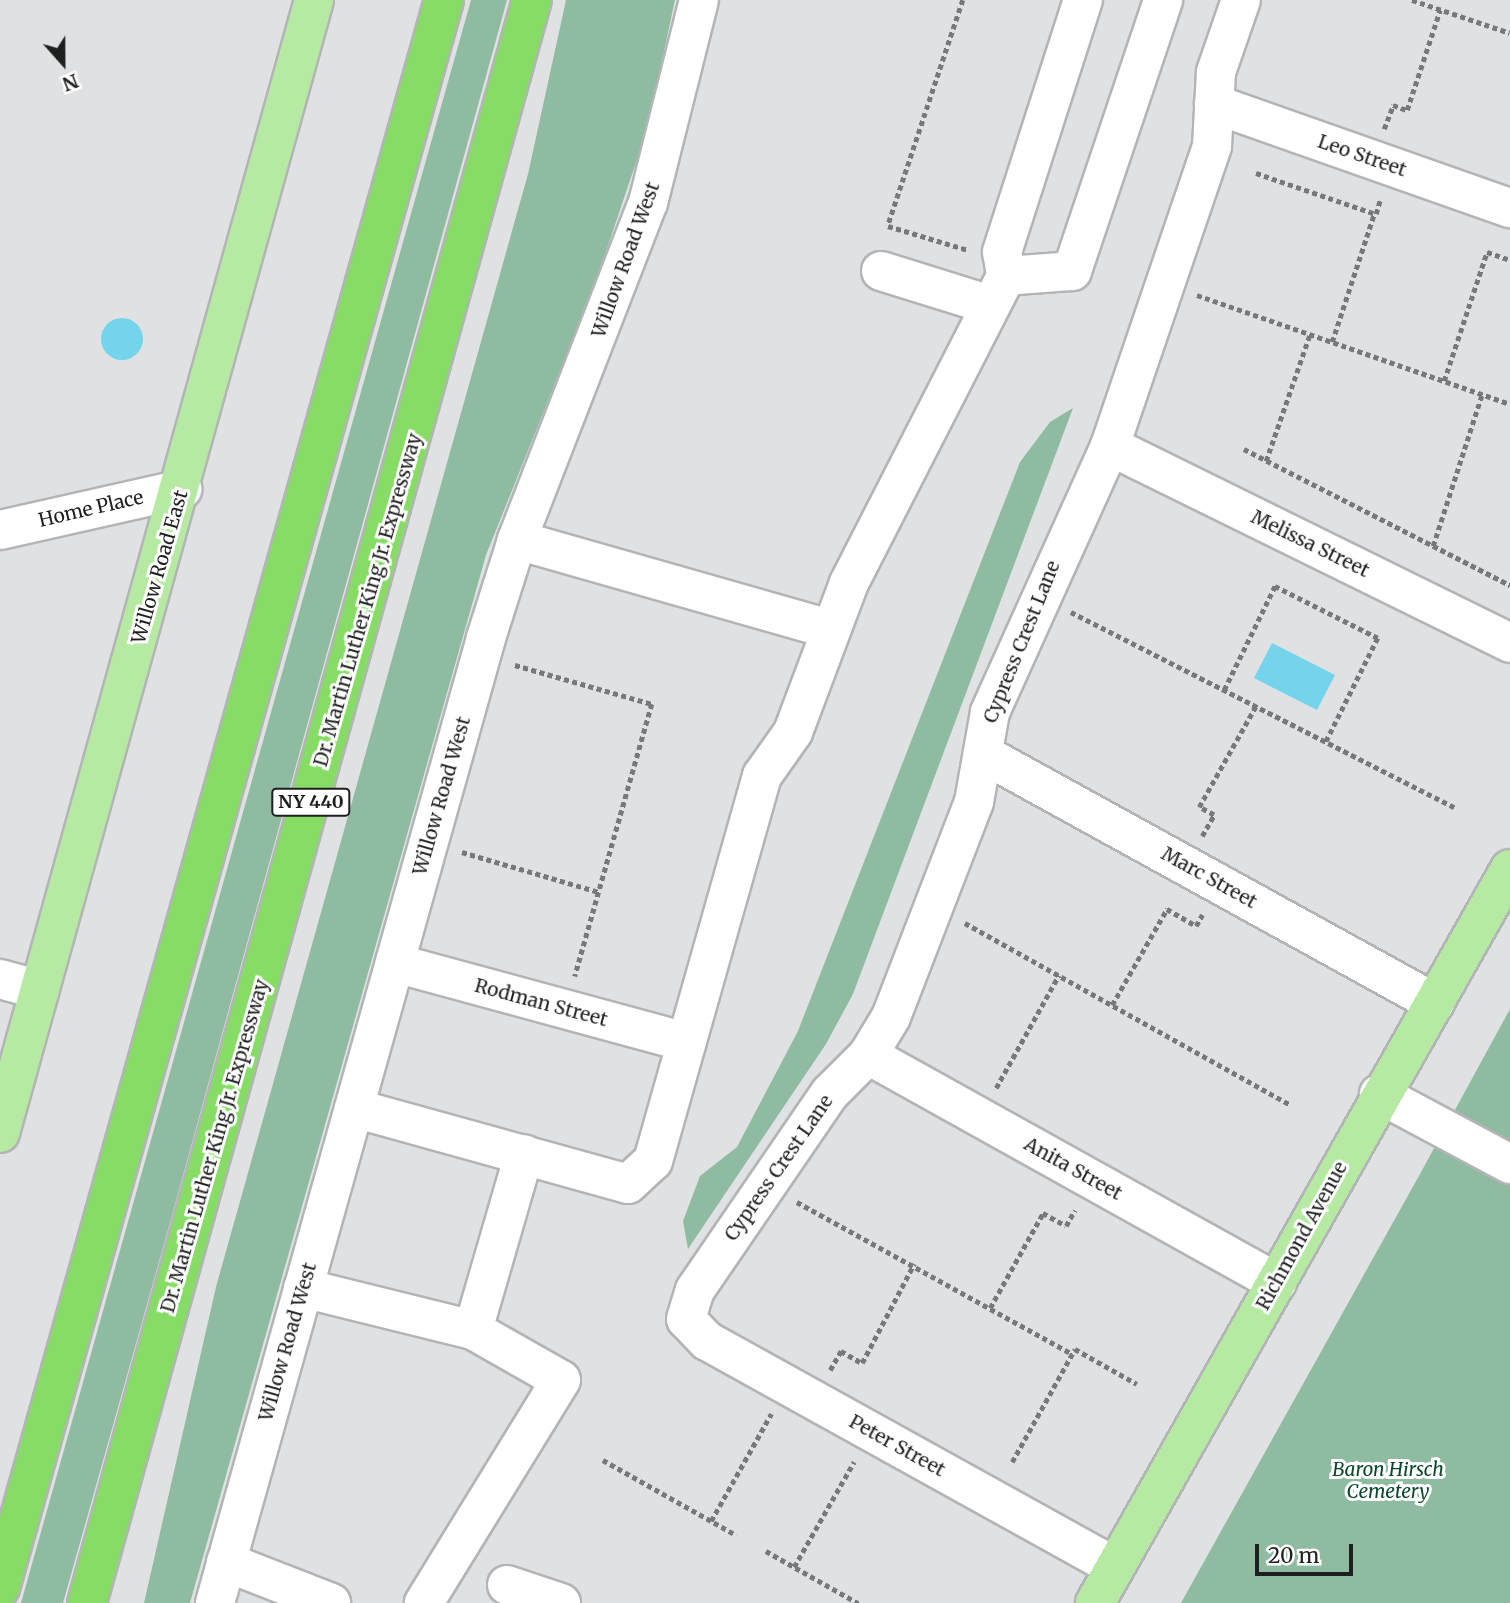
<!DOCTYPE html>
<html>
<head>
<meta charset="utf-8">
<style>
  body { margin:0 }
  #map { position:relative; width:1510px; height:1603px; overflow:hidden; background:#e0e1e3; font-family:Merriweather,serif }
  div>[style] { position:absolute }
  [style*='--x'] { left:calc(var(--x)*1px); top:calc(var(--y)*1px); width:calc(var(--w)*1px); rotate:calc(var(--a)*1deg) }
  .green>* { inset:0; background:#8fbba1 }
  .water>* { inset:0; background:#73d4ec }
  .round { border-radius:50% }
  .path>* { height:4.5px; margin-top:-2.25px; transform-origin:0; background:repeating-linear-gradient(90deg,#777879 0 5px,transparent 0 8.5px) }
  .roads { filter:drop-shadow(2px 0 #b3b4b6) drop-shadow(-2px 0 #b3b4b6) drop-shadow(0 2px #b3b4b6) drop-shadow(0 -2px #b3b4b6) }
  .minor>* { height:38px; margin:-19px; padding:0 19px; transform-origin:19px; border-radius:19px; background:#fff }
  .major>* { height:38px; margin:-19px; padding:0 19px; transform-origin:19px; border-radius:19px; background:#b6eaa2 }
  .highway>* { height:38px; margin:-19px; padding:0 19px; transform-origin:19px; border-radius:19px; background:#86dc64 }
  span { translate:-50% -50%; white-space:nowrap; text-align:center; line-height:1.15; -webkit-text-stroke:6px #fff; paint-order:stroke }
  .shield-label span { padding:2px 5px; background:#fff; border:2px solid; border-radius:5px; -webkit-text-stroke-width:0 }
  .shield-label { font-size:18px; color:#1e1f1f; font-weight:700 }
  .street-label { font-size:19px; color:#1e1f1f }
  .park-label { font-size:19px; color:#0a482d; font-style:italic }
  .north { position:absolute; left:28px; top:28px; width:70px; height:70px; -webkit-text-stroke:5px #fff; paint-order:stroke; rotate:159deg; font-size:19px; font-weight:700; line-height:28px; text-align:center; color:#1e1f1f }
  .north::after { content:''; display:block; margin:auto; width:24px; height:32px; background:#1e1f1f; clip-path:polygon(50% 0,100% 100%,50% 72%,0 100%) }
  .scale { position:absolute; left:1255px; top:1544px; width:98px; height:32px; box-sizing:border-box; border:4px solid #1e1f1f; border-top:0; padding-left:9px; font-size:21px; line-height:24px; white-space:nowrap; color:#1e1f1f; -webkit-text-stroke:5px #fff; paint-order:stroke }
</style>
</head>
<body>
<div id="map">
  <div class="green">
    <i style="clip-path:polygon(471px 0,507px 0,171px 1219px,63px 1603px,21px 1603px)"></i>
    <i style="clip-path:polygon(566px 0,675px 0,647px 130px,595px 284px,486px 555px,190px 1603px,144px 1603px,216px 1287px,528px 174px)"></i>
    <i style="clip-path:polygon(1073px 408px,853px 994px,826px 1044px,688px 1249px,683px 1221px,700px 1176px,737px 1147px,798px 1031px,1020px 462px,1050px 422px)"></i>
    <i style="clip-path:polygon(1510px 1009px,1510px 1603px,1181px 1603px,1420px 1174px)"></i>
  </div>
  <div class="water">
    <i class="round" style="left:101px;top:318px;width:42px;height:42px"></i>
    <i style="clip-path:polygon(1272px 643px,1335px 675px,1317px 710px,1254px 678px)"></i>
  </div>
  <div class="path">
    <i style="--x:963;--y:0;--w:238;--a:108.4"></i>
    <i style="--x:888;--y:226;--w:84;--a:16.7"></i>
    <i style="--x:1412;--y:0;--w:103;--a:18.6"></i>
    <i style="--x:1384;--y:129;--w:26;--a:-69"></i>
    <i style="--x:1393;--y:105;--w:15;--a:20"></i>
    <i style="--x:1407;--y:110;--w:105;--a:-71.7"></i>
    <i style="--x:1256;--y:173;--w:127;--a:18.9"></i>
    <i style="--x:1376;--y:214;--w:15;--a:-74"></i>
    <i style="--x:1197;--y:295;--w:331;--a:19.2"></i>
    <i style="--x:1332;--y:342;--w:135;--a:-71.8"></i>
    <i style="--x:1444;--y:381;--w:136;--a:-71.6"></i>
    <i style="--x:1487;--y:252;--w:24;--a:19"></i>
    <i style="--x:1244;--y:449;--w:299;--a:27.1"></i>
    <i style="--x:1266;--y:461;--w:134;--a:-70.9"></i>
    <i style="--x:1433;--y:546;--w:160;--a:-72.1"></i>
    <i style="--x:1071;--y:612;--w:433;--a:27"></i>
    <i style="--x:515;--y:665;--w:142;--a:15.9"></i>
    <i style="--x:652;--y:704;--w:283;--a:105.8"></i>
    <i style="--x:1224;--y:690;--w:116;--a:-63.9"></i>
    <i style="--x:1275;--y:586;--w:115;--a:26.8"></i>
    <i style="--x:1378;--y:638;--w:116;--a:116.6"></i>
    <i style="--x:1202;--y:836;--w:24;--a:-60"></i>
    <i style="--x:1214;--y:815;--w:17;--a:-152"></i>
    <i style="--x:1199;--y:807;--w:116;--a:-60.6"></i>
    <i style="--x:462;--y:852;--w:143;--a:16.3"></i>
    <i style="--x:965;--y:923;--w:373;--a:29.2"></i>
    <i style="--x:1112;--y:1005;--w:111;--a:-60.2"></i>
    <i style="--x:1167;--y:909;--w:34;--a:30"></i>
    <i style="--x:1196;--y:926;--w:13;--a:-61"></i>
    <i style="--x:996;--y:1088;--w:129;--a:-60.9"></i>
    <i style="--x:797;--y:1202;--w:314;--a:28.9"></i>
    <i style="--x:990;--y:1308;--w:109;--a:-60.8"></i>
    <i style="--x:1043;--y:1213;--w:26;--a:29"></i>
    <i style="--x:1066;--y:1226;--w:18;--a:-61"></i>
    <i style="--x:830;--y:1370;--w:22;--a:-60"></i>
    <i style="--x:841;--y:1351;--w:24;--a:30"></i>
    <i style="--x:862;--y:1363;--w:112;--a:-62.3"></i>
    <i style="--x:603;--y:1460;--w:153;--a:29.4"></i>
    <i style="--x:1012;--y:1462;--w:129;--a:-60.9"></i>
    <i style="--x:1075;--y:1349;--w:71;--a:29.4"></i>
    <i style="--x:711;--y:1521;--w:123;--a:-60.7"></i>
    <i style="--x:766;--y:1551;--w:106;--a:29.5"></i>
    <i style="--x:794;--y:1567;--w:121;--a:-60.3"></i>
  </div>
  <div class="roads">
    <div class="minor">
      <i style="--x:1214;--y:104;--w:314;--a:19.4"></i>
      <i style="--x:881;--y:271;--w:114;--a:17.3"></i>
      <i style="--x:1006;--y:276;--w:24;--a:-99"></i>
      <i style="--x:1002;--y:252;--w:265;--a:-72.2"></i>
      <i style="--x:1110;--y:446;--w:446;--a:26.2"></i>
      <i style="--x:0;--y:530;--w:187;--a:-12.7"></i>
      <i style="--x:517;--y:540;--w:325;--a:15.9"></i>
      <i style="--x:983;--y:754;--w:516;--a:28.85"></i>
      <i style="--x:395;--y:963;--w:302;--a:15.2"></i>
      <i style="--x:0;--y:979;--w:41;--a:15.4"></i>
      <i style="--x:868;--y:1055;--w:468;--a:29.1"></i>
      <i style="--x:1379;--y:1094;--w:149;--a:28.1"></i>
      <i style="--x:354;--y:1108;--w:284;--a:15.5"></i>
      <i style="--x:628;--y:1184;--w:34;--a:-43"></i>
      <i style="--x:653;--y:1161;--w:400;--a:-74.2"></i>
      <i style="--x:762;--y:776;--w:54;--a:-54.8"></i>
      <i style="--x:793;--y:732;--w:159;--a:-69.4"></i>
      <i style="--x:849;--y:583;--w:345;--a:-62.9"></i>
      <i style="--x:1006;--y:276;--w:66;--a:-4.3"></i>
      <i style="--x:1072;--y:271;--w:286;--a:-71.4"></i>
      <i style="--x:303;--y:1288;--w:175;--a:13.9"></i>
      <i style="--x:473;--y:1330;--w:101;--a:29.6"></i>
      <i style="--x:561;--y:1380;--w:262;--a:121.6"></i>
      <i style="--x:473;--y:1330;--w:183;--a:-73.8"></i>
      <i style="--x:226;--y:1562;--w:113;--a:21.3"></i>
      <i style="--x:1115;--y:1567;--w:466;--a:-151"></i>
      <i style="--x:707;--y:1341;--w:30;--a:-134"></i>
      <i style="--x:686;--y:1319;--w:30;--a:-73"></i>
      <i style="--x:695;--y:1290;--w:239;--a:-55.6"></i>
      <i style="--x:830;--y:1093;--w:54;--a:-45"></i>
      <i style="--x:868;--y:1055;--w:44;--a:-58.8"></i>
      <i style="--x:891;--y:1017;--w:230;--a:-68.9"></i>
      <i style="--x:974;--y:802;--w:91;--a:-79.9"></i>
      <i style="--x:990;--y:712;--w:292;--a:-65.7"></i>
      <i style="--x:1110;--y:446;--w:317;--a:-71.2"></i>
      <i style="--x:1212;--y:146;--w:74;--a:-86.9"></i>
      <i style="--x:1216;--y:72;--w:76;--a:-70.9"></i>
      <i style="--x:507;--y:1585;--w:57;--a:18.4"></i>
      <i style="--x:215;--y:1603;--w:1002;--a:-74.31"></i>
      <i style="--x:486;--y:638;--w:103;--a:-72.4"></i>
      <i style="--x:517;--y:540;--w:362;--a:-68.8"></i>
      <i style="--x:648;--y:203;--w:209;--a:-75.9"></i>
    </div>
    <div class="major">
      <i style="--x:0;--y:1133;--w:1176;--a:-74.51"></i>
      <i style="--x:1095;--y:1603;--w:843;--a:-60.52"></i>
    </div>
    <div class="highway">
      <i style="--x:0;--y:1588;--w:1649;--a:-74.38"></i>
      <i style="--x:87;--y:1603;--w:1664;--a:-74.49"></i>
    </div>
  </div>
  <div class="shield-label">
    <span style="left:311px;top:802px">NY 440</span>
  </div>
  <div class="street-label">
    <span style="left:1362px;top:156px;rotate:19deg">Leo Street</span>
    <span style="left:626px;top:260px;rotate:-70deg">Willow Road West</span>
    <span style="left:91px;top:509px;rotate:-13deg">Home Place</span>
    <span style="left:1310px;top:544px;rotate:26deg">Melissa Street</span>
    <span style="left:160px;top:567px;rotate:-74deg">Willow Road East</span>
    <span style="left:368px;top:600px;rotate:-74deg">Dr. Martin Luther King Jr. Expressway</span>
    <span style="left:1022px;top:642px;rotate:-68deg">Cypress Crest Lane</span>
    <span style="left:442px;top:796px;rotate:-74deg">Willow Road West</span>
    <span style="left:1209px;top:878px;rotate:29deg">Marc Street</span>
    <span style="left:541px;top:1003px;rotate:15deg">Rodman Street</span>
    <span style="left:215px;top:1146px;rotate:-74deg">Dr. Martin Luther King Jr. Expressway</span>
    <span style="left:779px;top:1168px;rotate:-55deg">Cypress Crest Lane</span>
    <span style="left:1073px;top:1169px;rotate:29deg">Anita Street</span>
    <span style="left:1302px;top:1236px;rotate:-61deg">Richmond Avenue</span>
    <span style="left:288px;top:1342px;rotate:-74deg">Willow Road West</span>
    <span style="left:897px;top:1446px;rotate:29deg">Peter Street</span>
  </div>
  <div class="park-label">
    <span style="left:1388px;top:1481px">Baron Hirsch<br>Cemetery</span>
  </div>
  <div class="north">N</div>
  <div class="scale">20 m</div>
</div>
</body>
</html>
